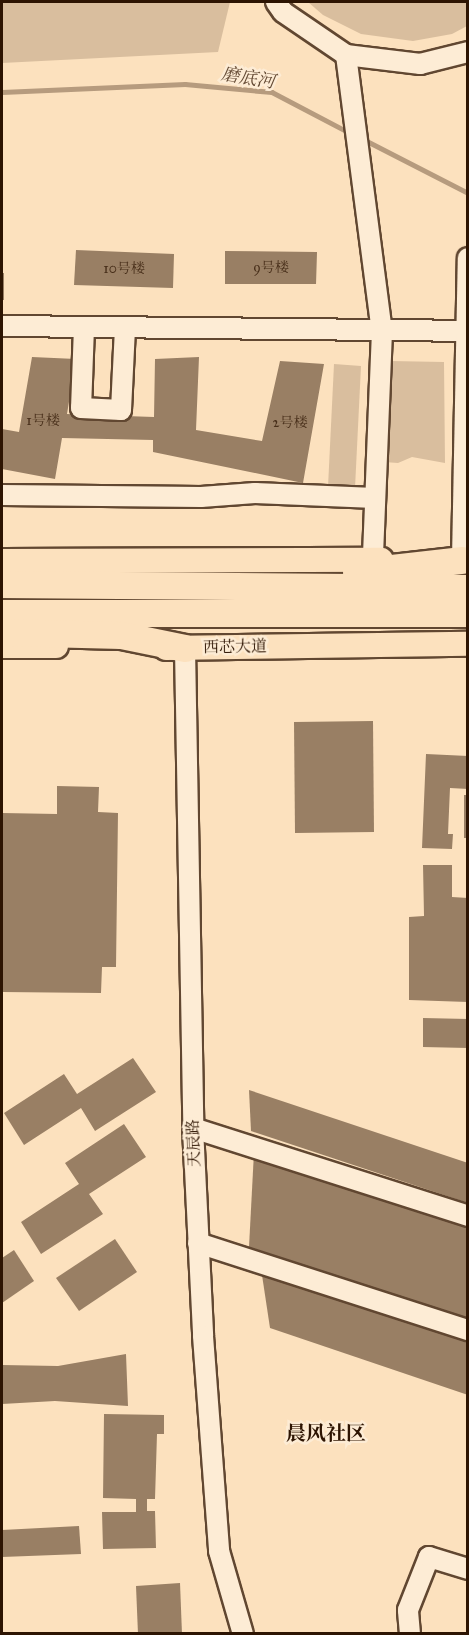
<!DOCTYPE html>
<html>
<head>
<meta charset="utf-8">
<style>
  body { margin:0 }
  #map { position:relative; width:469px; height:1635px; overflow:hidden; background:#fce1be; font-family:"IM FELL Great Primer","Noto Serif SC",serif }
  div>[style] { position:absolute }
  [style*='--x'] { left:calc(var(--x)*1px); top:calc(var(--y)*1px); width:calc(var(--w)*1px); rotate:calc(var(--a)*1deg) }
  .green>* { inset:0; background:#d9be9e }
  .stream>* { height:4.5px; margin:-2.25px; padding:0 2.25px; transform-origin:2.25px; border-radius:2.25px; background:#b69b7e }
  .building>* { inset:0; background:#997f64 }
  .roads { filter:drop-shadow(2px 0 #614731) drop-shadow(-2px 0 #614731) drop-shadow(0 2px #614731) drop-shadow(0 -2px #614731) }
  .minor>* { height:20px; margin:-10px; padding:0 10px; transform-origin:10px; border-radius:10px; background:#fdecd5 }
  .major>* { height:24px; margin:-12px; padding:0 12px; transform-origin:12px; border-radius:12px; background:#fce1be }
  .highway>* { height:27px; margin:-13.5px; padding:0 13.5px; transform-origin:13.5px; border-radius:13.5px; background:#fce1be }
  span { translate:-50% -50%; white-space:nowrap; text-align:center; line-height:1.15; -webkit-text-stroke:5px #fdecd5; paint-order:stroke }
  .number-label { font-size:14px; color:#482f1a }
  .number-label span { -webkit-text-stroke-width:0 }
  .street-label { font-size:16px; color:#2d1402 }
  .water-label { font-size:18px; color:#644a34; font-style:italic }
  .quarter-label { font-size:20px; color:#2d1402; font-weight:700 }
  .frame { position:absolute; inset:0; border:3px solid #2d1402; pointer-events:none }
</style>
</head>
<body>
<div id="map">
  <div class="green">
    <i style="clip-path:polygon(2px 2px,230px 2px,218px 52px,2px 63px)"></i>
    <i style="clip-path:polygon(308px 2px,467px 2px,467px 26px,452px 34px,413px 41px,361px 34px,323px 15px)"></i>
    <i style="clip-path:polygon(390px 361px,444px 362px,445px 463px,412px 457px,398px 463px,384px 462px)"></i>
    <i style="clip-path:polygon(334px 364px,361px 366px,355px 488px,328px 487px)"></i>
  </div>
  <div class="stream">
    <i style="--x:2;--y:92;--w:183;--a:-2.5"></i>
    <i style="--x:185;--y:84;--w:87;--a:5.3"></i>
    <i style="--x:272;--y:92;--w:88;--a:27.7"></i>
    <i style="--x:363;--y:139;--w:118;--a:27.2"></i>
  </div>
  <div class="building">
    <i style="clip-path:polygon(76px 250px,174px 254px,173px 288px,74px 285px)"></i>
    <i style="clip-path:polygon(225px 251px,317px 252px,316px 284px,225px 284px)"></i>
    <i style="clip-path:polygon(2px 273px,4px 273px,4px 300px,2px 300px)"></i>
    <i style="clip-path:polygon(32px 357px,76px 359px,67px 414px,154px 417px,155px 359px,199px 357px,196px 430px,262px 441px,280px 361px,324px 364px,303px 483px,153px 452px,153px 440px,62px 438px,55px 479px,2px 469px,2px 429px,19px 432px)"></i>
    <i style="clip-path:polygon(373px 721px,374px 832px,295px 833px,294px 722px)"></i>
    <i style="clip-path:polygon(426px 754px,468px 756px,468px 789px,450px 788px,448px 834px,453px 834px,452px 849px,422px 848px)"></i>
    <i style="clip-path:polygon(57px 786px,99px 787px,98px 812px,118px 813px,116px 967px,102px 967px,101px 993px,2px 992px,2px 813px,57px 814px)"></i>
    <i style="clip-path:polygon(464px 795px,468px 795px,468px 838px,464px 838px)"></i>
    <i style="clip-path:polygon(423px 865px,452px 865px,452px 897px,468px 898px,468px 1002px,409px 1000px,409px 917px,424px 916px)"></i>
    <i style="clip-path:polygon(423px 1018px,468px 1019px,468px 1048px,423px 1047px)"></i>
    <i style="clip-path:polygon(133px 1058px,156px 1092px,95px 1131px,81px 1108px,24px 1145px,4px 1113px,64px 1074px,77px 1094px)"></i>
    <i style="clip-path:polygon(249px 1090px,468px 1163px,468px 1203px,251px 1131px)"></i>
    <i style="clip-path:polygon(124px 1124px,146px 1157px,89px 1194px,103px 1214px,41px 1254px,21px 1222px,79px 1184px,65px 1163px)"></i>
    <i style="clip-path:polygon(254px 1152px,468px 1224px,468px 1318px,249px 1247px)"></i>
    <i style="clip-path:polygon(115px 1239px,137px 1272px,79px 1311px,56px 1278px)"></i>
    <i style="clip-path:polygon(14px 1250px,34px 1281px,2px 1303px,2px 1258px)"></i>
    <i style="clip-path:polygon(262px 1275px,468px 1342px,468px 1395px,270px 1328px)"></i>
    <i style="clip-path:polygon(126px 1354px,128px 1406px,55px 1401px,2px 1404px,2px 1365px,58px 1366px)"></i>
    <i style="clip-path:polygon(104px 1414px,164px 1415px,164px 1434px,157px 1434px,155px 1499px,147px 1499px,147px 1511px,155px 1511px,156px 1548px,103px 1549px,102px 1512px,136px 1512px,136px 1499px,103px 1498px)"></i>
    <i style="clip-path:polygon(79px 1526px,81px 1554px,2px 1557px,2px 1530px)"></i>
    <i style="clip-path:polygon(180px 1583px,182px 1634px,138px 1634px,136px 1586px)"></i>
  </div>
  <div class="roads">
    <div class="minor">
      <i style="--x:276;--y:2;--w:12;--a:55"></i>
      <i style="--x:283;--y:12;--w:76;--a:34.3"></i>
      <i style="--x:346;--y:55;--w:75;--a:6.9"></i>
      <i style="--x:420;--y:64;--w:49;--a:-14"></i>
      <i style="--x:346;--y:55;--w:278;--a:82.6"></i>
      <i style="--x:382;--y:331;--w:229;--a:92.3"></i>
      <i style="--x:2;--y:326;--w:466;--a:0.6"></i>
      <i style="--x:84;--y:327;--w:81;--a:92.1"></i>
      <i style="--x:81;--y:408;--w:40;--a:2.9"></i>
      <i style="--x:121;--y:410;--w:82;--a:-87.2"></i>
      <i style="--x:2;--y:495;--w:199;--a:0.6"></i>
      <i style="--x:201;--y:497;--w:54;--a:-4.2"></i>
      <i style="--x:255;--y:493;--w:120;--a:2.4"></i>
      <i style="--x:462;--y:560;--w:302;--a:-88.9"></i>
      <i style="--x:185;--y:648;--w:480;--a:89"></i>
      <i style="--x:193;--y:1128;--w:208;--a:87.2"></i>
      <i style="--x:203;--y:1336;--w:216;--a:85.7"></i>
      <i style="--x:219;--y:1551;--w:86;--a:73.9"></i>
      <i style="--x:193;--y:1128;--w:289;--a:17.7"></i>
      <i style="--x:198;--y:1243;--w:284;--a:17.9"></i>
      <i style="--x:410;--y:1634;--w:24;--a:-95"></i>
      <i style="--x:408;--y:1610;--w:57;--a:-68.4"></i>
      <i style="--x:429;--y:1557;--w:41;--a:17.1"></i>
    </div>
    <div class="major">
      <i style="--x:2;--y:561;--w:379;--a:-0.2"></i>
      <i style="--x:2;--y:646;--w:54;--a:0"></i>
      <i style="--x:166;--y:648;--w:302;--a:-0.8"></i>
    </div>
    <div class="highway">
      <i style="--x:356;--y:572;--w:107;--a:-6.5"></i>
      <i style="--x:2;--y:584;--w:466;--a:0.5"></i>
      <i style="--x:2;--y:613;--w:466;--a:0"></i>
      <i style="--x:2;--y:632;--w:119;--a:1.4"></i>
      <i style="--x:121;--y:635;--w:65;--a:11.5"></i>
    </div>
  </div>
  <div class="number-label">
    <span style="left:271px;top:268px">9号楼</span>
    <span style="left:124px;top:269px">10号楼</span>
    <span style="left:43px;top:421px">1号楼</span>
    <span style="left:290px;top:423px">2号楼</span>
  </div>
  <div class="street-label">
    <span style="left:235px;top:647px;rotate:-1deg">西芯大道</span>
    <span style="left:194px;top:1143px;rotate:-92deg">天辰路</span>
  </div>
  <div class="water-label">
    <span style="left:248px;top:78px;rotate:9deg">磨底河</span>
  </div>
  <div class="quarter-label">
    <span style="left:326px;top:1433px">晨风社区</span>
  </div>
  <div class="frame"></div>
</div>
</body>
</html>
